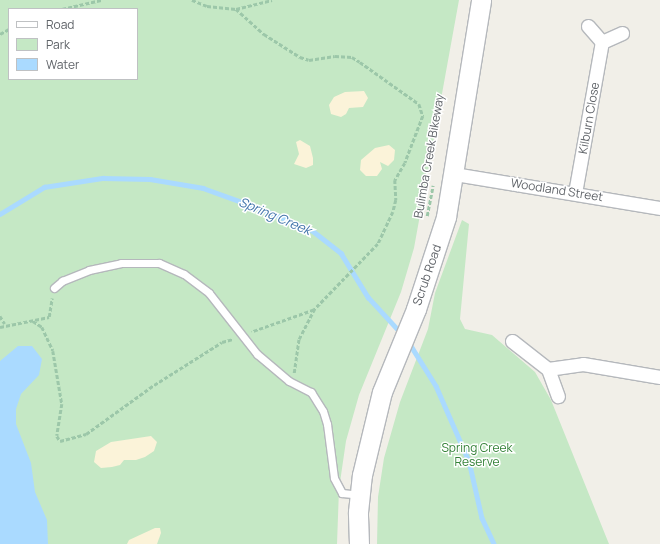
<!DOCTYPE html>
<html>
<head>
<meta charset="utf-8">
<style>
  body { margin:0 }
  #map { position:relative; width:660px; height:544px; overflow:hidden; background:#f1efe8; font-family:Manrope,sans-serif }
  div>[style] { position:absolute }
  [style*='--x'] { left:calc(var(--x)*1px); top:calc(var(--y)*1px); width:calc(var(--w)*1px); rotate:calc(var(--a)*1deg) }
  .green>* { inset:0; background:#c5e8c5 }
  .sand>* { inset:0; background:#fbf3d9 }
  .water>* { inset:0; background:#aadaff }
  .stream>* { height:4.5px; margin:-2.25px; padding:0 2.25px; transform-origin:2.25px; border-radius:2.25px; background:#aadaff }
  .path>* { height:2.5px; margin-top:-1.25px; transform-origin:0; background:repeating-linear-gradient(90deg,#9cc7a9 0 4px,transparent 0 6px) }
  .roads { filter:drop-shadow(1px 0 #b5b8bc) drop-shadow(-1px 0 #b5b8bc) drop-shadow(0 1px #b5b8bc) drop-shadow(0 -1px #b5b8bc) }
  .service>* { height:7px; margin:-3.5px; padding:0 3.5px; transform-origin:3.5px; border-radius:3.5px; background:#fff }
  .minor>* { height:13px; margin:-6.5px; padding:0 6.5px; transform-origin:6.5px; border-radius:6.5px; background:#fff }
  .secondary>* { height:19px; margin:-9.5px; padding:0 9.5px; transform-origin:9.5px; border-radius:9.5px; background:#fff }
  span { translate:-50% -50%; white-space:nowrap; text-align:center; line-height:1.15; -webkit-text-stroke:3px #fff; paint-order:stroke }
  .street-label { font-size:12px; color:#5f6368 }
  .park-label { font-size:12px; color:#348238 }
  .water-label { font-size:13px; color:#4174aa; font-style:italic }
  .legend { position:absolute; left:8px; top:8px; width:130px; height:72px; box-sizing:border-box; background:#fff; border:1px solid #bfc1c3; margin:0; padding:5px 7px; list-style:none; font-size:12px; color:#5f6368 }
  .legend li { display:flex; align-items:center; gap:8px; height:20px }
  .legend b { width:20px; border:1px solid #bfc1c3 }
</style>
</head>
<body>
<div id="map">
  <div class="green">
    <i style="clip-path:polygon(evenodd,0 0,459px 0,414px 248px,401px 292px,359px 395px,346px 441px,339px 489px,337px 544px,0 544px,0 0,9px 9px,137px 9px,137px 79px,9px 79px,9px 9px)"></i>
    <i style="clip-path:polygon(462px 220px,469px 224px,460px 319px,465px 329px,492px 335px,535px 372px,551px 400px,609px 544px,377px 544px,378px 497px,384px 458px,400px 402px,428px 329px,435px 293px)"></i>
  </div>
  <div class="sand">
    <i style="clip-path:polygon(364px 91px,368px 98px,363px 107px,349px 108px,346px 114px,341px 117px,331px 114px,329px 105px,334px 97px,345px 92px)"></i>
    <i style="clip-path:polygon(300px 140px,310px 146px,313px 158px,313px 165px,306px 168px,294px 164px,299px 154px,296px 142px)"></i>
    <i style="clip-path:polygon(389px 145px,395px 150px,394px 160px,388px 166px,380px 162px,382px 169px,377px 176px,366px 176px,360px 170px,361px 160px,375px 148px)"></i>
    <i style="clip-path:polygon(151px 436px,157px 442px,154px 451px,145px 457px,136px 460px,124px 460px,120px 465px,112px 467px,101px 468px,94px 462px,96px 451px,111px 442px)"></i>
    <i style="clip-path:polygon(155px 528px,160px 528px,161px 533px,157px 544px,127px 544px,129px 540px)"></i>
  </div>
  <div class="water">
    <i style="clip-path:polygon(18px 346px,32px 346px,42px 359px,39px 375px,21px 394px,16px 409px,16px 424px,31px 463px,35px 492px,47px 520px,48px 544px,0 544px,0 361px)"></i>
  </div>
  <div class="stream">
    <i style="--x:0;--y:214;--w:52;--a:-31.5"></i>
    <i style="--x:44;--y:187;--w:60;--a:-8.7"></i>
    <i style="--x:103;--y:178;--w:47;--a:1.2"></i>
    <i style="--x:150;--y:179;--w:54;--a:9.6"></i>
    <i style="--x:203;--y:188;--w:65;--a:19.8"></i>
    <i style="--x:264;--y:210;--w:53;--a:23.2"></i>
    <i style="--x:313;--y:231;--w:36;--a:38"></i>
    <i style="--x:341;--y:253;--w:52;--a:58.5"></i>
    <i style="--x:368;--y:297;--w:50;--a:47.4"></i>
    <i style="--x:408;--y:341;--w:53;--a:58.1"></i>
    <i style="--x:436;--y:386;--w:82;--a:66.3"></i>
    <i style="--x:469;--y:461;--w:58;--a:77.2"></i>
    <i style="--x:482;--y:518;--w:29;--a:65"></i>
  </div>
  <div class="path">
    <i style="--x:192;--y:0;--w:16;--a:22"></i>
    <i style="--x:207;--y:6;--w:29;--a:6"></i>
    <i style="--x:236;--y:9;--w:37;--a:-14"></i>
    <i style="--x:62;--y:9;--w:40;--a:-13"></i>
    <i style="--x:236;--y:9;--w:38;--a:42"></i>
    <i style="--x:264;--y:34;--w:43;--a:32.6"></i>
    <i style="--x:300;--y:57;--w:9;--a:18"></i>
    <i style="--x:309;--y:60;--w:26;--a:-9"></i>
    <i style="--x:335;--y:56;--w:17;--a:3"></i>
    <i style="--x:352;--y:57;--w:9;--a:32"></i>
    <i style="--x:360;--y:62;--w:72;--a:35.4"></i>
    <i style="--x:419;--y:104;--w:13;--a:72"></i>
    <i style="--x:423;--y:116;--w:50;--a:111"></i>
    <i style="--x:405;--y:163;--w:20;--a:120"></i>
    <i style="--x:395;--y:180;--w:20;--a:87"></i>
    <i style="--x:396;--y:200;--w:12;--a:104"></i>
    <i style="--x:393;--y:212;--w:35;--a:115"></i>
    <i style="--x:378;--y:244;--w:92;--a:134.1"></i>
    <i style="--x:314;--y:310;--w:66;--a:160.5"></i>
    <i style="--x:0;--y:34;--w:10;--a:-29"></i>
    <i style="--x:427;--y:216;--w:31;--a:-79"></i>
    <i style="--x:0;--y:316;--w:9;--a:58"></i>
    <i style="--x:33;--y:321;--w:11;--a:34"></i>
    <i style="--x:42;--y:327;--w:26;--a:65"></i>
    <i style="--x:53;--y:351;--w:54;--a:80.4"></i>
    <i style="--x:62;--y:404;--w:32;--a:99"></i>
    <i style="--x:57;--y:436;--w:6;--a:59"></i>
    <i style="--x:60;--y:441;--w:27;--a:-15"></i>
    <i style="--x:86;--y:434;--w:84;--a:-35.8"></i>
    <i style="--x:154;--y:385;--w:80;--a:-32.3"></i>
    <i style="--x:222;--y:342;--w:11;--a:-15"></i>
    <i style="--x:0;--y:327;--w:50;--a:-11.5"></i>
    <i style="--x:49;--y:317;--w:19;--a:-81"></i>
    <i style="--x:294;--y:373;--w:34;--a:-82"></i>
    <i style="--x:299;--y:339;--w:33;--a:-63"></i>
  </div>
  <div class="roads">
    <div class="service">
      <i style="--x:54;--y:288;--w:11;--a:-41"></i>
      <i style="--x:62;--y:281;--w:29;--a:-22"></i>
      <i style="--x:89;--y:270;--w:33;--a:-12"></i>
      <i style="--x:121;--y:263;--w:38;--a:0"></i>
      <i style="--x:159;--y:263;--w:27;--a:24"></i>
      <i style="--x:184;--y:274;--w:31;--a:37"></i>
      <i style="--x:209;--y:293;--w:78;--a:51.8"></i>
      <i style="--x:257;--y:354;--w:42;--a:40.2"></i>
      <i style="--x:289;--y:381;--w:25;--a:27"></i>
      <i style="--x:311;--y:392;--w:22;--a:58"></i>
      <i style="--x:323;--y:411;--w:14;--a:73"></i>
      <i style="--x:327;--y:424;--w:54;--a:82.6"></i>
      <i style="--x:334;--y:478;--w:17;--a:62"></i>
      <i style="--x:342;--y:493;--w:18;--a:6"></i>
    </div>
    <div class="minor">
      <i style="--x:588;--y:26;--w:21;--a:49"></i>
      <i style="--x:602;--y:42;--w:22;--a:-24"></i>
      <i style="--x:454;--y:174;--w:209;--a:9.4"></i>
      <i style="--x:575;--y:193;--w:153;--a:-79.9"></i>
      <i style="--x:512;--y:341;--w:46;--a:37.9"></i>
      <i style="--x:548;--y:369;--w:29;--a:70"></i>
      <i style="--x:548;--y:369;--w:35;--a:-8"></i>
      <i style="--x:583;--y:364;--w:78;--a:9.6"></i>
    </div>
    <div class="secondary">
      <i style="--x:359;--y:544;--w:32;--a:-92"></i>
      <i style="--x:358;--y:512;--w:37;--a:-84"></i>
      <i style="--x:362;--y:475;--w:85;--a:-76.5"></i>
      <i style="--x:382;--y:392;--w:90;--a:-67.7"></i>
      <i style="--x:416;--y:309;--w:97;--a:-71.9"></i>
      <i style="--x:446;--y:217;--w:220;--a:-80.8"></i>
    </div>
  </div>
  <div class="street-label">
    <span style="left:589px;top:118px;rotate:-80deg">Kilburn Close</span>
    <span style="left:429px;top:156px;rotate:-80deg">Bulimba Creek Bikeway</span>
    <span style="left:557px;top:190px;rotate:9deg">Woodland Street</span>
    <span style="left:427px;top:275px;rotate:-71deg">Scrub Road</span>
  </div>
  <div class="park-label">
    <span style="left:477px;top:455px">Spring Creek<br>Reserve</span>
  </div>
  <div class="water-label">
    <span style="left:275px;top:216px;rotate:23deg">Spring Creek</span>
  </div>
  <ul class="legend">
  <li><b style="height:5px;background:#fff"></b>Road</li>
  <li><b style="height:11px;background:#c5e8c5"></b>Park</li>
  <li><b style="height:11px;background:#aadaff"></b>Water</li>
  </ul>
</div>
</body>
</html>
